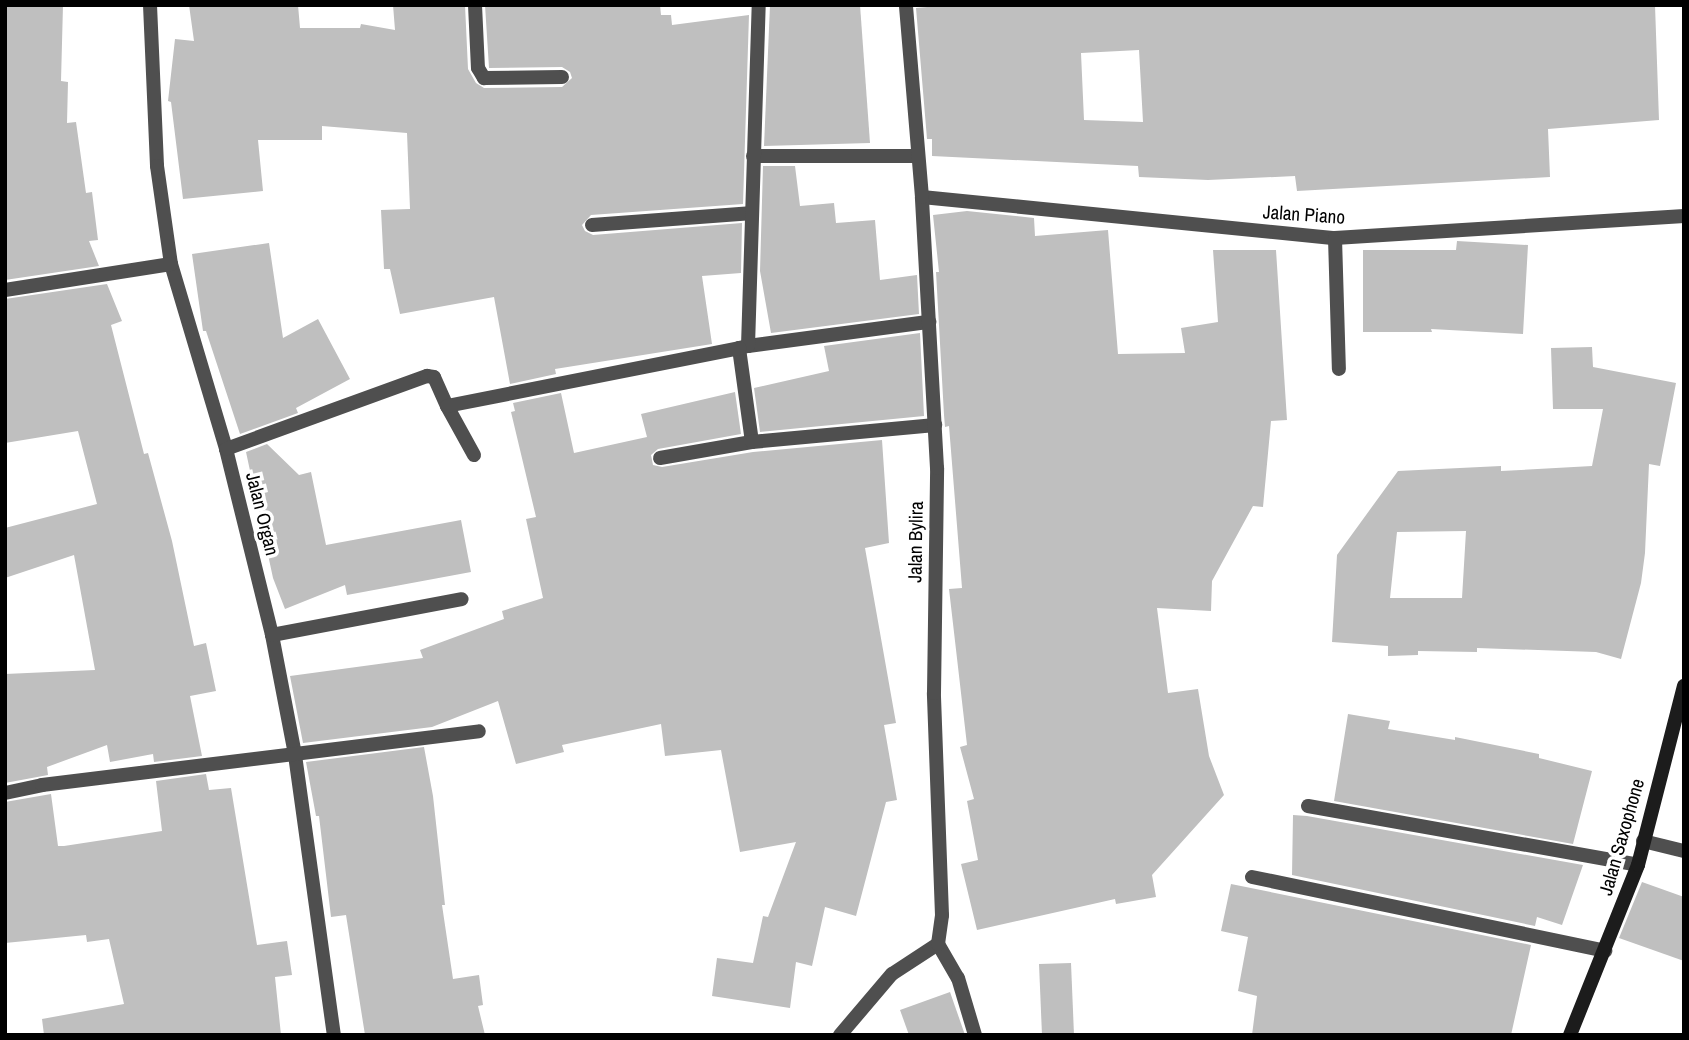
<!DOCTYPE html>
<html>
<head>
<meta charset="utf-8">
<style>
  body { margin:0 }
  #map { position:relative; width:1689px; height:1040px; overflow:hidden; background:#fff; font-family:"Archivo Narrow",sans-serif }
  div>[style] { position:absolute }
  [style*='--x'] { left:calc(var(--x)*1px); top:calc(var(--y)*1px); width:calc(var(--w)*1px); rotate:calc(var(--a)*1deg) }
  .building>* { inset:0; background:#bfbfbf }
  .minor>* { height:14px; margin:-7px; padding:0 7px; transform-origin:7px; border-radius:7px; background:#4f4f4f }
  .secondary>* { height:14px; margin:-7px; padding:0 7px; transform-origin:7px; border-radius:7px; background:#1c1c1c }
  span { translate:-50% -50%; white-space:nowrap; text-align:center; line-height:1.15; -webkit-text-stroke:7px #fff; paint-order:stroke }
  .street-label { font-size:19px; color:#000 }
  .frame { position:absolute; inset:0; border:7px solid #000; pointer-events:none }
</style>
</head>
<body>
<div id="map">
  <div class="building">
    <i style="clip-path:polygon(5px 5px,63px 5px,61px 81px,68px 82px,67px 123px,76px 122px,86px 193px,92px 192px,98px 240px,89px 241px,99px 266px,5px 280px)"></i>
    <i style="clip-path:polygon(189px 5px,298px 5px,300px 28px,360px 28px,361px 24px,395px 30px,393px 5px,465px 5px,468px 69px,476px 83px,484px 88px,562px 87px,572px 78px,570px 72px,562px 67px,489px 68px,485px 5px,660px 5px,661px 15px,671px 15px,672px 25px,749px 15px,743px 204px,591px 215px,582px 225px,585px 231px,593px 235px,742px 223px,741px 273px,702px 276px,712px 344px,555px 369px,556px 374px,510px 384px,494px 297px,400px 314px,390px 269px,384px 269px,381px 210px,410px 209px,407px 133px,322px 126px,322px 140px,258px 140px,263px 191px,183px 199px,171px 102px,168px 101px,175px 39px,194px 41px)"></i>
    <i style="clip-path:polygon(770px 5px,860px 5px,870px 143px,764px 146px)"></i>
    <i style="clip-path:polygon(evenodd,950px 5px,1655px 5px,1659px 120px,1548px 129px,1550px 177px,1297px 191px,1295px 176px,1208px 180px,1139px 177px,1138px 166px,932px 156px,932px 139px,927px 139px,916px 8px,950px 5px,1139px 50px,1143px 122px,1084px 120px,1081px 53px,1139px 50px)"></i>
    <i style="clip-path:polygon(763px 166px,795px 166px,800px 206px,834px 203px,836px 223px,875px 220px,880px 280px,917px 275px,919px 314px,771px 333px,760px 271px)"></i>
    <i style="clip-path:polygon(967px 211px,1034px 218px,1035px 236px,1108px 230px,1118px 354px,1185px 353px,1181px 328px,1218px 322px,1213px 250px,1276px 250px,1287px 420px,1271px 421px,1263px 507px,1253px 506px,1212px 581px,1211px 611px,1157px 608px,1168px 693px,1198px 689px,1209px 756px,1224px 795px,1152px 875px,1156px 897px,1116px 904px,1115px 899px,977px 930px,961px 864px,978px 860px,967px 801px,974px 799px,960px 747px,967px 745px,949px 589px,962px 588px,949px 426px,945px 427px,944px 415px,936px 272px,939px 272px,933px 215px)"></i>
    <i style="clip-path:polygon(1457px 241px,1528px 245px,1523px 334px,1431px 329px,1432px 332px,1363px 332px,1363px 250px,1456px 250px)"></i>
    <i style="clip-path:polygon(269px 243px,283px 338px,318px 319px,350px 379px,296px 408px,298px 413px,240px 434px,206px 331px,203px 331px,192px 254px)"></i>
    <i style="clip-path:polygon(107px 284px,122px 321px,111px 325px,144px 454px,148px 453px,172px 541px,194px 646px,206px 643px,216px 691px,190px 696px,202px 756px,154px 762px,153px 754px,110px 762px,107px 745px,47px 767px,48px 775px,5px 783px,5px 674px,95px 670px,74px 555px,5px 578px,5px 528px,97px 504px,78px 431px,5px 443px,5px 299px)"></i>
    <i style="clip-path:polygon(920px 333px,924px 416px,760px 432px,754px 388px,829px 371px,824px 346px)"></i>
    <i style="clip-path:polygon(evenodd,1592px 347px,1593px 367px,1676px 383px,1660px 466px,1649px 464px,1645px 553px,1641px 583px,1621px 659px,1596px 652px,1477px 648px,1477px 652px,1418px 651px,1418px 655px,1388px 656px,1388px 646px,1332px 642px,1337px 555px,1398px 471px,1501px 466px,1501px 471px,1592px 466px,1603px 409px,1553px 409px,1551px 348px,1592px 347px,1466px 531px,1462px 598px,1390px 598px,1397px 532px,1466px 531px)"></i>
    <i style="clip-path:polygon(735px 392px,741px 434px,658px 449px,651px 455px,653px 465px,662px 467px,753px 452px,882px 440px,889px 543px,865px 548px,896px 723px,884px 725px,897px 800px,886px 802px,856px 916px,825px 907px,812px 966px,796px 962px,790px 1008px,712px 996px,717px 958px,753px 963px,763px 916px,768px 917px,796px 842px,740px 852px,721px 750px,665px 756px,661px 724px,562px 745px,564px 752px,516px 764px,498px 701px,432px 727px,303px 743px,290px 676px,423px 658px,420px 650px,504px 619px,502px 611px,543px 598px,526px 519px,536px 517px,511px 412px,515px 411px,513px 403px,561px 393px,574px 453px,647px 437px,641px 414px)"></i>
    <i style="clip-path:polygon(267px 444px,299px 475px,311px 472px,326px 545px,461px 520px,471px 572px,347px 595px,345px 585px,285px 609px,273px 578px,246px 452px)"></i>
    <i style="clip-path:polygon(1348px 714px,1390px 721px,1388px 729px,1455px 740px,1455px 737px,1539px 754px,1539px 758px,1592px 771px,1573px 844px,1334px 801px)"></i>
    <i style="clip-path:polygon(424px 747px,433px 796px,445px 905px,442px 905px,453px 979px,479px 975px,483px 1005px,478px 1006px,485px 1035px,365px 1035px,346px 915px,331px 917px,319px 816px,316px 816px,306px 762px)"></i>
    <i style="clip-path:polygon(206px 774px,209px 790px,231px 788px,257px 945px,287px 941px,292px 975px,275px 977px,281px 1035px,44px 1035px,42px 1019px,124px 1004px,109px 939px,87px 942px,86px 935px,5px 943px,5px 802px,51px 794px,58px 846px,64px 846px,162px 831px,156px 781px)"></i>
    <i style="clip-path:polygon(1293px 815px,1307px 816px,1583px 865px,1562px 925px,1537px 917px,1535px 926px,1292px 875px)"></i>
    <i style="clip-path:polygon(1642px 882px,1684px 897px,1684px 961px,1619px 938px)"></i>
    <i style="clip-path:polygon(1231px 884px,1531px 945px,1511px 1035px,1252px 1035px,1257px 996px,1238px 991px,1248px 937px,1221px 931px)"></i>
    <i style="clip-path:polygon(1071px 963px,1074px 1035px,1042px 1035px,1039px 964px)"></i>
    <i style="clip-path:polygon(950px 992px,965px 1035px,909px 1035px,900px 1010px)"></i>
  </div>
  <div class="minor">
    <i style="--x:150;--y:5;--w:161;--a:87.5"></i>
    <i style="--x:157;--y:166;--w:99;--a:81.9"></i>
    <i style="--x:171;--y:264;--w:193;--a:73.4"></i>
    <i style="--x:226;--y:449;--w:192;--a:76.1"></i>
    <i style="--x:272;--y:635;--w:122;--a:79.1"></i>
    <i style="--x:295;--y:755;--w:283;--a:82.1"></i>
    <i style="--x:475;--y:5;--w:63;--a:87.3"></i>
    <i style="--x:478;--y:68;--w:12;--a:59"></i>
    <i style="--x:484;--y:78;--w:78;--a:-0.7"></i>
    <i style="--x:753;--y:156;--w:165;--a:0"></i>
    <i style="--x:922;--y:197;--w:415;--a:5.7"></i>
    <i style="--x:1335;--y:238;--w:350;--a:-3.6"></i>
    <i style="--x:592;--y:225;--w:158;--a:-4.3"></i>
    <i style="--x:1335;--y:238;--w:131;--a:88.3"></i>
    <i style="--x:5;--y:290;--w:168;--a:-8.9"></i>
    <i style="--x:748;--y:346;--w:183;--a:-7.6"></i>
    <i style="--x:447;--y:406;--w:56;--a:61.1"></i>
    <i style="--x:752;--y:442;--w:95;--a:-97.9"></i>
    <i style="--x:739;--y:348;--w:9;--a:-13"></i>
    <i style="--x:748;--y:346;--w:341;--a:-88.2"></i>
    <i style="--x:226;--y:449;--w:214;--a:-20"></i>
    <i style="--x:427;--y:376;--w:7;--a:8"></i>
    <i style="--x:434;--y:377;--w:32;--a:66"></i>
    <i style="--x:447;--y:406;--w:298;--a:-11.2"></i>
    <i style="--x:660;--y:458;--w:93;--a:-9.9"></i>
    <i style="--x:752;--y:442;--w:184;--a:-5.3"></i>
    <i style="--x:272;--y:635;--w:193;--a:-10.7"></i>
    <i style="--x:5;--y:793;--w:38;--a:-12"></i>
    <i style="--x:42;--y:785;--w:440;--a:-7"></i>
    <i style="--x:1308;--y:806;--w:335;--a:10.1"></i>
    <i style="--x:1643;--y:841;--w:42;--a:13.7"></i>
    <i style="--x:1252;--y:877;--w:361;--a:11.8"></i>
    <i style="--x:938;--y:944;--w:39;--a:60"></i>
    <i style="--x:958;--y:978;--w:59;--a:73.4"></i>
    <i style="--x:840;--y:1035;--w:80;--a:-49.6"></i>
    <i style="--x:892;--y:974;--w:55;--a:-33.1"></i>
    <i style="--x:938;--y:944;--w:29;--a:-82"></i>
    <i style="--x:942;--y:915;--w:222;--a:-92.1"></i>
    <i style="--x:934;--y:693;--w:225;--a:-89.2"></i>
    <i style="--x:937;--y:468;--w:271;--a:-93.2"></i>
    <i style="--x:922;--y:197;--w:193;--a:-94.8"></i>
  </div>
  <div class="secondary">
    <i style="--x:1570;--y:1035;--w:183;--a:-68.2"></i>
    <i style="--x:1638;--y:865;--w:185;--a:-75.6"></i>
  </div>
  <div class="street-label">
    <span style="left:1304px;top:215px;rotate:4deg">Jalan Piano</span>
    <span style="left:262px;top:514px;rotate:76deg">Jalan Organ</span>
    <span style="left:916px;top:542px;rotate:-89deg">Jalan Bylira</span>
    <span style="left:1622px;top:837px;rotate:-74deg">Jalan Saxophone</span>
  </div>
  <div class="frame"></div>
</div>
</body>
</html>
